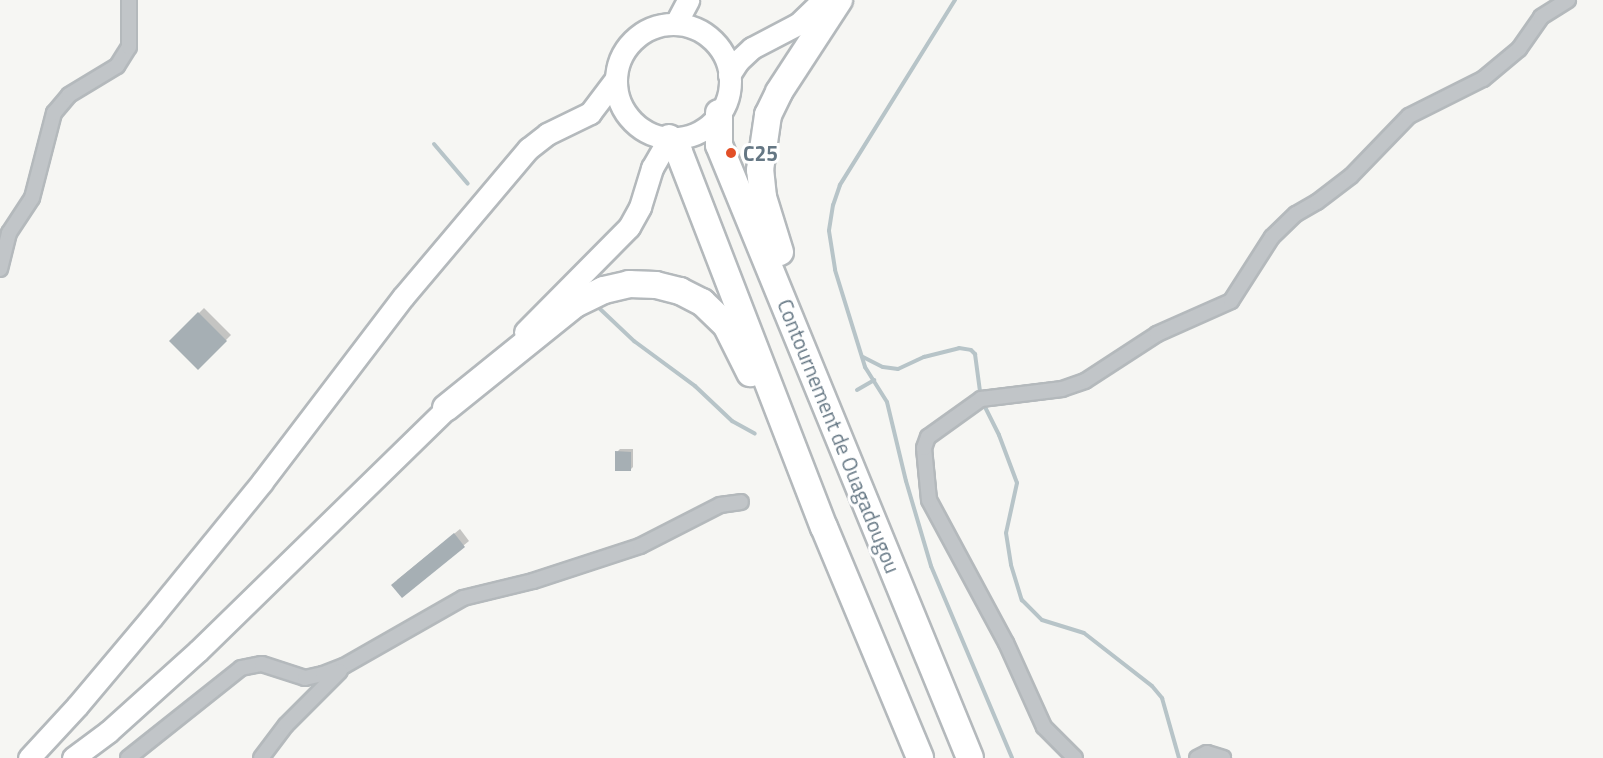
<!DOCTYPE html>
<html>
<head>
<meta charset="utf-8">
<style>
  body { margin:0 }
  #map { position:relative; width:1603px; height:758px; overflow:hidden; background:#f6f6f3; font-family:"Titillium Web",sans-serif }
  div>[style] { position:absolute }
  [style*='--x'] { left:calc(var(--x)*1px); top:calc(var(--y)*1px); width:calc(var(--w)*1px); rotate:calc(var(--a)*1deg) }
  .shadow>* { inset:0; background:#0003 }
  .stream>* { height:4px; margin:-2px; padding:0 2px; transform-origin:2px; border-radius:2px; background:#b7c4c8 }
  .building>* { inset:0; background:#a6afb4 }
  .roads { filter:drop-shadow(2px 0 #b4b9bc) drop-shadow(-2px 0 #b4b9bc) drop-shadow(0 2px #b4b9bc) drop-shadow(0 -2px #b4b9bc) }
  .street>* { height:14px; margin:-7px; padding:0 7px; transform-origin:7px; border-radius:7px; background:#c1c5c8 }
  .primary>* { height:21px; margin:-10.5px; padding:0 10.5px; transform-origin:10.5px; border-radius:10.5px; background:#fff }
  .primary>.ring { margin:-10.5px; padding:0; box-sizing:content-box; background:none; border:21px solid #fff; border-radius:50% }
  .highway>* { height:26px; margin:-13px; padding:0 13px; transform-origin:13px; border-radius:13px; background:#fff }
  .dots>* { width:16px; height:16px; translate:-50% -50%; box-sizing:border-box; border:3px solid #fff; border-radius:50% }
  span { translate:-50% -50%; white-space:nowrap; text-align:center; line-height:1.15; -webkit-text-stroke:6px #fff; paint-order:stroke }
  .poi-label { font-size:21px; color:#657784; font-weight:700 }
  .left { translate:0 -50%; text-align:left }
  .street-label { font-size:21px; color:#657784 }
</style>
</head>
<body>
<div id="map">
  <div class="shadow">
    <i style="clip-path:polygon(204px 308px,231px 335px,198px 368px,171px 341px)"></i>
    <i style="clip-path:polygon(620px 449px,633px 449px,633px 467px,630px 470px,617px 452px)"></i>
    <i style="clip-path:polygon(460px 529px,469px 541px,402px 596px,397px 580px)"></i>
  </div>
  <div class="stream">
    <i style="--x:955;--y:0;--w:218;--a:121.9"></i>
    <i style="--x:840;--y:185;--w:21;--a:109"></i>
    <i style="--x:833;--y:205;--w:26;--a:99"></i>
    <i style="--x:829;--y:231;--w:39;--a:81"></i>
    <i style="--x:835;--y:270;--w:102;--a:72.8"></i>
    <i style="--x:865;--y:367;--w:41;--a:57.8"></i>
    <i style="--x:887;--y:402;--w:81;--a:76.5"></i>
    <i style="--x:906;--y:481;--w:89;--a:73.6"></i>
    <i style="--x:931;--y:566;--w:208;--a:67.1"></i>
    <i style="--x:434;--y:144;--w:52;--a:49.6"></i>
    <i style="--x:598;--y:307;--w:50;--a:43.4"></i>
    <i style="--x:634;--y:341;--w:76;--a:36.4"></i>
    <i style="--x:695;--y:386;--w:51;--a:43.4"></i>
    <i style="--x:732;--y:421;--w:26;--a:29"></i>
    <i style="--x:863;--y:357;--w:22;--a:27"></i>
    <i style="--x:883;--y:367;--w:15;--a:8"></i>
    <i style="--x:898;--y:369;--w:29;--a:-25"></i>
    <i style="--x:924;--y:357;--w:36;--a:-14"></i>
    <i style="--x:959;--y:348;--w:12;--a:9"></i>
    <i style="--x:971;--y:350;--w:6;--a:45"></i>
    <i style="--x:975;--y:354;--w:45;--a:82.4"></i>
    <i style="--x:981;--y:399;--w:40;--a:63.4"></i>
    <i style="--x:999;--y:435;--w:51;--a:69.4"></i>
    <i style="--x:1017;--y:483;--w:51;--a:102.4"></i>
    <i style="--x:1006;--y:533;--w:32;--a:81"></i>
    <i style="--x:1011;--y:565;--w:37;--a:73"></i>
    <i style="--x:1022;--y:600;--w:28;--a:45"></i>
    <i style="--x:1042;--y:620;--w:44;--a:17.2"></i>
    <i style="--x:1084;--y:633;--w:86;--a:37.9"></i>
    <i style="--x:1152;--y:686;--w:16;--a:50"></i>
    <i style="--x:1162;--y:698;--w:62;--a:74.2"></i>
    <i style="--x:857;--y:390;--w:20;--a:-30"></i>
  </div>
  <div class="building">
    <i style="clip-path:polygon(198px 312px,227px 341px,198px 370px,169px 341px)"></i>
    <i style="clip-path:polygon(615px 451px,631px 452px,631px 471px,615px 471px)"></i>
    <i style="clip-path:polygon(454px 533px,465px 547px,402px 598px,391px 585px)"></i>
  </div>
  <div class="roads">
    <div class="street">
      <i style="--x:0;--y:269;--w:37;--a:-76"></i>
      <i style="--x:9;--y:233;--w:42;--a:-56.7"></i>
      <i style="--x:32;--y:198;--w:88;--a:-75.5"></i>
      <i style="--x:54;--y:113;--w:23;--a:-50"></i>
      <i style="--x:69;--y:95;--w:56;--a:-31.1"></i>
      <i style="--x:117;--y:66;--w:22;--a:-58"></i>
      <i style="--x:129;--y:47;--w:47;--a:-90"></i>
      <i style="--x:128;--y:758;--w:144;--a:-38.5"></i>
      <i style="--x:241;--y:668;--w:21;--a:-11"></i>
      <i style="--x:262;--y:664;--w:45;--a:18"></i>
      <i style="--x:305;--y:678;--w:18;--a:-13"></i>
      <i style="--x:323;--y:674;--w:22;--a:-21"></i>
      <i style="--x:344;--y:666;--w:137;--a:-29.7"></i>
      <i style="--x:463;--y:598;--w:72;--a:-13.7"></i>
      <i style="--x:533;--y:581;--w:113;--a:-18.1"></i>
      <i style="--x:640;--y:546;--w:90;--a:-27.1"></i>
      <i style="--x:720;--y:505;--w:21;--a:-8"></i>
      <i style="--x:261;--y:758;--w:41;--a:-52.9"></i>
      <i style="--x:286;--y:725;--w:76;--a:-45"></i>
      <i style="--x:1075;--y:758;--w:44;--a:-135"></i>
      <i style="--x:1044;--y:727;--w:92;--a:-114.3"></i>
      <i style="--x:1006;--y:643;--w:162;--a:-118.3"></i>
      <i style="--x:929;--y:500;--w:52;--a:-95.5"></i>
      <i style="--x:924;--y:448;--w:12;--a:-70"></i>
      <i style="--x:928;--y:437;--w:65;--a:-35.6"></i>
      <i style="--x:981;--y:399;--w:82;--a:-7"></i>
      <i style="--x:1062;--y:389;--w:24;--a:-19"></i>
      <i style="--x:1085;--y:381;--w:86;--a:-33.1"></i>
      <i style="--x:1157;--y:334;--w:81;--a:-24"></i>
      <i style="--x:1231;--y:301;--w:76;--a:-57.4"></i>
      <i style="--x:1272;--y:237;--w:33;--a:-44"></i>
      <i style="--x:1296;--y:214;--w:24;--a:-30"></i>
      <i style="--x:1317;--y:202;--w:43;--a:-37.4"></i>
      <i style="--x:1351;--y:176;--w:83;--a:-46"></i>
      <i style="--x:1409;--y:116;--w:83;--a:-26.6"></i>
      <i style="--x:1483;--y:79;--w:47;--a:-39.8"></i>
      <i style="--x:1519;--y:49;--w:39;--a:-55"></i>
      <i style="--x:1541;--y:17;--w:32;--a:-32"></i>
      <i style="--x:1197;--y:758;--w:11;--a:-27"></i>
      <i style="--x:1207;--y:753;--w:17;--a:17"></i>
    </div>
    <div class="primary">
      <i style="--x:676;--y:23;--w:26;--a:-62"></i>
      <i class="ring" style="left:616px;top:24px;width:93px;height:93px"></i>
      <i style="--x:729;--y:75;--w:17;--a:-57"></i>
      <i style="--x:738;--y:61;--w:19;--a:-43"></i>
      <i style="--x:752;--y:48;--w:52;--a:-27.6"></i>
      <i style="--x:798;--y:24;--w:35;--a:-44"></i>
      <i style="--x:525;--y:332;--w:148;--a:-45.3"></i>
      <i style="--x:629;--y:227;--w:23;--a:-61"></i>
      <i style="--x:640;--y:207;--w:41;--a:-72.9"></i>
      <i style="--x:652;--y:168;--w:34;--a:-60"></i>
      <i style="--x:29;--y:758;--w:71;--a:-47.3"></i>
      <i style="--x:77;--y:706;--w:116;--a:-49.9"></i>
      <i style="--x:152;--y:617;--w:174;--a:-50.8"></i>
      <i style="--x:262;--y:482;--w:233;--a:-52.7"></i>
      <i style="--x:403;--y:297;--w:194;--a:-49.8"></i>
      <i style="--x:528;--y:149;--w:24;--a:-38"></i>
      <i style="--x:547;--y:134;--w:48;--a:-26"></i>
      <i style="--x:590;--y:113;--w:41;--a:-52.9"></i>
      <i style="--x:73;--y:758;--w:44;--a:-36.6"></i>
      <i style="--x:108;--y:732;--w:121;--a:-42"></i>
      <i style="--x:198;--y:651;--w:362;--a:-44.3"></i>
    </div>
    <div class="highway">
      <i style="--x:719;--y:113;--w:32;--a:90"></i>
      <i style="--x:719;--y:145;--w:662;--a:67.73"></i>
      <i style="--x:669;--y:138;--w:17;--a:54"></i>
      <i style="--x:679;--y:152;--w:402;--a:68.9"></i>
      <i style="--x:824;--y:527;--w:250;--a:67.4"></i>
      <i style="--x:780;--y:252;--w:58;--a:-107.2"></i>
      <i style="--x:763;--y:197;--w:27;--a:-96"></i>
      <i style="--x:760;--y:170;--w:56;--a:-81.7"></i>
      <i style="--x:768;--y:115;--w:25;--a:-64"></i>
      <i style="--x:779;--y:92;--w:110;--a:-56.9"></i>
      <i style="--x:446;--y:408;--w:166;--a:-38.9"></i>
      <i style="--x:575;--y:304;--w:32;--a:-26"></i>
      <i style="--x:604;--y:290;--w:26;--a:-13"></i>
      <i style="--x:629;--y:284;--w:27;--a:2"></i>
      <i style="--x:656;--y:285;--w:25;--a:14"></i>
      <i style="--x:680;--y:291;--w:25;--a:27"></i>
      <i style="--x:702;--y:302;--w:33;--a:44"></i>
      <i style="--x:726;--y:325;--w:54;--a:63.4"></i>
    </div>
  </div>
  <div class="dots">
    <i style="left:731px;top:153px;background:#e24f27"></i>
  </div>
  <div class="poi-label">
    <span class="left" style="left:743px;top:153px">C25</span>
  </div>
  <div class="street-label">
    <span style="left:839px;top:436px;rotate:68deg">Contournement de Ouagadougou</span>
  </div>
</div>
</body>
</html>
